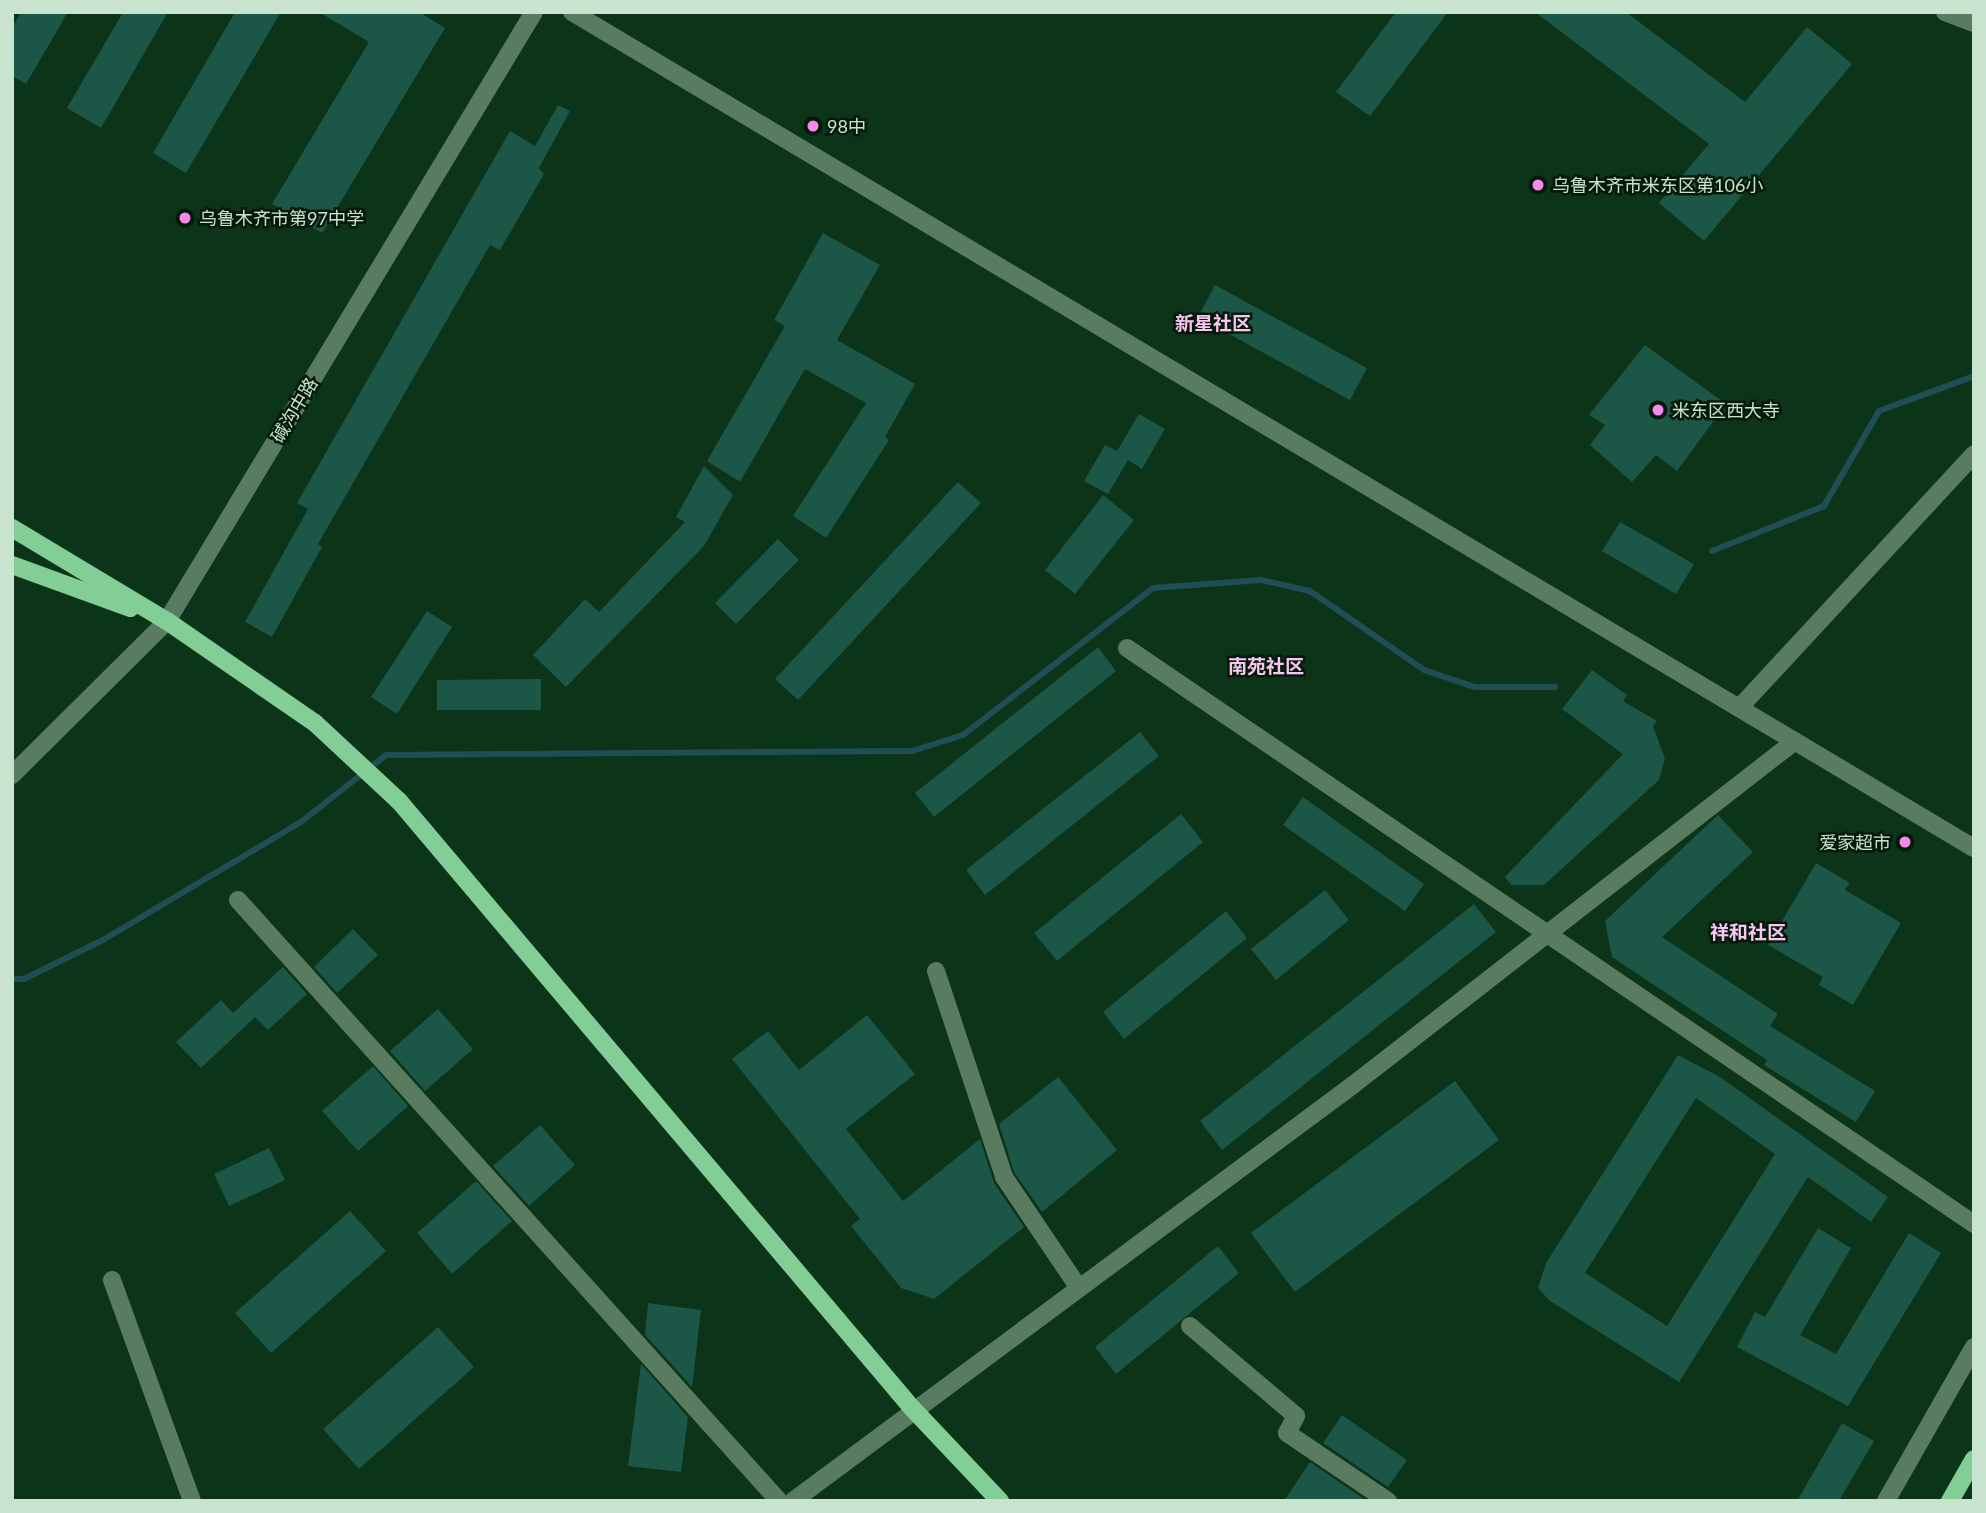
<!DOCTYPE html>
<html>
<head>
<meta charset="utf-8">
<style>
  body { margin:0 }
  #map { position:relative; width:1986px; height:1513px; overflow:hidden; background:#0b3419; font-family:Lato,"Noto Sans SC",sans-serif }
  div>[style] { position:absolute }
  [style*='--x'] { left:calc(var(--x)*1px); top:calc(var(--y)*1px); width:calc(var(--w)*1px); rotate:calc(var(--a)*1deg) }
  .stream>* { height:6px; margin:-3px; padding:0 3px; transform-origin:3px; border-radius:3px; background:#214e56 }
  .building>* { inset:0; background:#1c5646 }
  .minor>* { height:18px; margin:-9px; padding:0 9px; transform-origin:9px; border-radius:9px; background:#597c61 }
  .major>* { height:18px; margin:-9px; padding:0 9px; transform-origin:9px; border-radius:9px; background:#83cd96 }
  .dots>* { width:19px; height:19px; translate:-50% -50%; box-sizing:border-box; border:4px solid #04190a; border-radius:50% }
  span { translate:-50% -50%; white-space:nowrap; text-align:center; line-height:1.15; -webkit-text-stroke:5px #04190a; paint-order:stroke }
  .poi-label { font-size:18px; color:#c9e4ce }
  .left { translate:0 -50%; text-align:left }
  .right { translate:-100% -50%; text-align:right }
  .street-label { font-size:18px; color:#c9e4ce }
  .neighbourhood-label { font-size:19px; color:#f9c6f1; font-weight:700 }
  .frame { position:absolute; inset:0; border:14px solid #c9e4ce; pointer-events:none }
</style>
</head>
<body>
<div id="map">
  <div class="stream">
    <i style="--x:1712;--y:551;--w:121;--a:-21.9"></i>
    <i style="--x:1824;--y:506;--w:110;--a:-59.9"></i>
    <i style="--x:1879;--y:411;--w:101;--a:-20.2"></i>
    <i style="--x:12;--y:979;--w:12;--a:0"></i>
    <i style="--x:24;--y:979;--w:88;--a:-26.3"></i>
    <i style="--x:103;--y:940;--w:230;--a:-30.8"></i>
    <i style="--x:301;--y:822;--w:108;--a:-38.2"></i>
    <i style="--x:386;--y:755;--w:526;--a:-0.44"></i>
    <i style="--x:912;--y:751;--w:53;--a:-17.4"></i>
    <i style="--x:963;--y:735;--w:240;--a:-37.7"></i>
    <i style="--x:1153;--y:588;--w:108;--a:-4.2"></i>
    <i style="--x:1261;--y:580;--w:50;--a:12.7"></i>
    <i style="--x:1310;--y:591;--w:139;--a:34.7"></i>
    <i style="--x:1424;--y:670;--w:54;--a:18.4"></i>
    <i style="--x:1475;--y:687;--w:80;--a:0"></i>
  </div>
  <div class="building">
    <i style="clip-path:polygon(21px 12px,68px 12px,26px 84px,12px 76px,12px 28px)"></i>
    <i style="clip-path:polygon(123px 12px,168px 12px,101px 128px,67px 108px)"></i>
    <i style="clip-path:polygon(235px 12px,281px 12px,186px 173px,153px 153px)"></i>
    <i style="clip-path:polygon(319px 12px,419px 12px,445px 28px,322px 233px,272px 204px,369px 42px)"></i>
    <i style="clip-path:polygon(1396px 12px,1448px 12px,1370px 116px,1336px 92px)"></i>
    <i style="clip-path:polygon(1535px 12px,1626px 12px,1745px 102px,1807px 27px,1852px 64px,1704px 241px,1659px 203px,1709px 144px)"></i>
    <i style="clip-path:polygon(558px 105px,570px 111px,539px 168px,544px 174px,500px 250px,490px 245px,318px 544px,322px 547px,272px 637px,245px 622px,308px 509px,297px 503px,510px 131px,535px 146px)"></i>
    <i style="clip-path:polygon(823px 233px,880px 265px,837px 340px,915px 384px,885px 437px,889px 440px,826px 538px,793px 516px,866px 403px,805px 369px,740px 482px,707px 461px,785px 326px,774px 320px)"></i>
    <i style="clip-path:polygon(1215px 285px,1367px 368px,1350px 400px,1198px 317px)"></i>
    <i style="clip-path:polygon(1645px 345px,1726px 404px,1677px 471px,1656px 455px,1632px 482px,1590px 445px,1605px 425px,1589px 415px)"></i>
    <i style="clip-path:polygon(1139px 414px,1165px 429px,1142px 469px,1128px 460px,1108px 494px,1084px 481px,1105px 445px,1117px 451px)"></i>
    <i style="clip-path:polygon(704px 466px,733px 495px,704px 546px,566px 687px,533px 655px,585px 599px,599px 612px,685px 522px,676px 517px)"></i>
    <i style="clip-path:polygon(958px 482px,981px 503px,798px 700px,775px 679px)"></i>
    <i style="clip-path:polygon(1103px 495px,1134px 520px,1075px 594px,1045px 570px)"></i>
    <i style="clip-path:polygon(1620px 522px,1694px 564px,1676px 594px,1602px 551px)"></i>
    <i style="clip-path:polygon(778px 539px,799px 560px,736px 624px,715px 603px)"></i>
    <i style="clip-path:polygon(427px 611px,452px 627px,397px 714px,371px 697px)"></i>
    <i style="clip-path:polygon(1098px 647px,1116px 671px,934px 817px,915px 793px)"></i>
    <i style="clip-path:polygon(1592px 670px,1627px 695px,1623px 701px,1657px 721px,1653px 726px,1665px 759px,1659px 780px,1544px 885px,1511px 885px,1505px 877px,1623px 754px,1562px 709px)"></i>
    <i style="clip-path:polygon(541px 679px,541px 710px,437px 710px,437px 680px)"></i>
    <i style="clip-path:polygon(1140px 732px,1159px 756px,985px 895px,966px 870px)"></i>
    <i style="clip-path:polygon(1303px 797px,1424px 884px,1405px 911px,1283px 825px)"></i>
    <i style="clip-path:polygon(1181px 814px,1203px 842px,1057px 961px,1034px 933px)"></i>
    <i style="clip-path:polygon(1718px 815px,1753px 852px,1662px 937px,1778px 1014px,1770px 1026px,1875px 1091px,1856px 1122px,1764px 1065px,1767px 1060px,1612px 957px,1605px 921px)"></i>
    <i style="clip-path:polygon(1816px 863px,1850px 883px,1845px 890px,1901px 923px,1853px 1005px,1819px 985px,1823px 977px,1768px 945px)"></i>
    <i style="clip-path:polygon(1325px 890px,1349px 920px,1276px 980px,1251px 949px)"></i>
    <i style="clip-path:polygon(1474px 904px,1496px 932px,1222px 1150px,1200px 1121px)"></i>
    <i style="clip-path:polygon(1226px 911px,1247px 938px,1124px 1039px,1103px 1012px)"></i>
    <i style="clip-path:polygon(353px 929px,378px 955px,337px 993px,314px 967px)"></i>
    <i style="clip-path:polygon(283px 967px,307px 994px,268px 1030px,255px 1017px,201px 1068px,176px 1042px,221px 1000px,233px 1013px)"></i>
    <i style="clip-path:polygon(438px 1009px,473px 1049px,425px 1091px,390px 1051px)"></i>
    <i style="clip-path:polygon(867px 1015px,915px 1074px,846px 1129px,903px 1201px,980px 1139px,994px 1183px,1024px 1227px,934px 1299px,901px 1288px,851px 1226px,860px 1219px,732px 1059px,768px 1031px,799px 1070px)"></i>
    <i style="clip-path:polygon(evenodd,1678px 1055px,1720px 1077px,1888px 1197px,1871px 1222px,1808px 1177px,1679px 1382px,1550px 1301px,1538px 1288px,1546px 1263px,1678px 1055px,1696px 1098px,1775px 1154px,1667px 1326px,1585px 1273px,1696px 1098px)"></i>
    <i style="clip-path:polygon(373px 1066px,408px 1106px,358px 1151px,322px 1111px)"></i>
    <i style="clip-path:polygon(1058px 1077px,1117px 1150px,1042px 1212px,1014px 1172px,999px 1124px)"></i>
    <i style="clip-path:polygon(1455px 1081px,1499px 1140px,1295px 1292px,1251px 1233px)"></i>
    <i style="clip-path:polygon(540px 1125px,575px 1165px,529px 1206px,493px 1166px)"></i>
    <i style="clip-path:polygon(269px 1148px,285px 1180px,229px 1206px,214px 1174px)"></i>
    <i style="clip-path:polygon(476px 1181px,512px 1221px,452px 1274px,417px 1233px)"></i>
    <i style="clip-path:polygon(350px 1211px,386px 1251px,271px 1353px,235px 1313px)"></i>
    <i style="clip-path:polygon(1818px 1228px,1851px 1248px,1800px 1335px,1836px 1354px,1909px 1233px,1941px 1253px,1848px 1406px,1737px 1347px,1755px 1312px,1765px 1317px)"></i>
    <i style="clip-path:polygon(1218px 1246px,1239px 1273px,1116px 1374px,1095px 1347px)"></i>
    <i style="clip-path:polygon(648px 1303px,701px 1310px,692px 1387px,645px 1335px)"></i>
    <i style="clip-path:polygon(438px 1327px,474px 1367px,359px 1469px,323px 1429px)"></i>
    <i style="clip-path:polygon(641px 1364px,688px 1417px,681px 1472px,628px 1466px)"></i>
    <i style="clip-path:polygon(1342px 1415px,1407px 1460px,1388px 1487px,1323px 1443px)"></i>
    <i style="clip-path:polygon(1842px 1423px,1874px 1441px,1839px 1501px,1797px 1501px)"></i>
    <i style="clip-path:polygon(1310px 1462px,1367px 1501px,1284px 1501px)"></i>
  </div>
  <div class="minor">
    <i style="--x:572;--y:12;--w:1632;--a:30.81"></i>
    <i style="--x:1945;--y:12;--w:31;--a:21"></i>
    <i style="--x:1127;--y:648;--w:1024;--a:34.22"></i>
    <i style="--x:1739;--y:708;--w:346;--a:-47.2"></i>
    <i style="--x:12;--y:775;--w:218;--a:-44.8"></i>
    <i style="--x:167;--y:621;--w:711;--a:-58.93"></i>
    <i style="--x:238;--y:900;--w:809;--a:48.01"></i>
    <i style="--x:936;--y:971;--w:217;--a:71.7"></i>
    <i style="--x:1004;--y:1177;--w:134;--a:56"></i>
    <i style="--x:112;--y:1280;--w:235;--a:70.1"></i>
    <i style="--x:1190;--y:1326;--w:139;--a:40.3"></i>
    <i style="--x:1296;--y:1416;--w:19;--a:118"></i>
    <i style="--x:1287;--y:1433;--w:122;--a:34"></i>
    <i style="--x:793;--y:1501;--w:698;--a:-36.61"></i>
    <i style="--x:1353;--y:1085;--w:560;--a:-37.89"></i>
    <i style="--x:1886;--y:1501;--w:177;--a:-60.3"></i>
  </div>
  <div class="major">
    <i style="--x:12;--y:528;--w:181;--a:31"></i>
    <i style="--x:167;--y:621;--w:180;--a:34.6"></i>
    <i style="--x:315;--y:723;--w:115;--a:42.9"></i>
    <i style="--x:399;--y:801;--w:795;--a:49.8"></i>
    <i style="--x:912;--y:1408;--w:128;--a:46.6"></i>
    <i style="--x:12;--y:565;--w:126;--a:20"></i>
    <i style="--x:1950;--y:1501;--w:48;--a:-60.3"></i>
  </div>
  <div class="dots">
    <i style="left:813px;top:126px;background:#f888eb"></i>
    <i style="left:1538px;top:185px;background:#f888eb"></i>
    <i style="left:185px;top:218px;background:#f888eb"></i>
    <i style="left:1658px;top:410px;background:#f888eb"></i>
    <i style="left:1905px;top:842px;background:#f888eb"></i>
  </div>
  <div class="poi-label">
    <span class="left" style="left:827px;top:126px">98中</span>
    <span class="left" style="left:1552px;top:185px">乌鲁木齐市米东区第106小</span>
    <span class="left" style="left:199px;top:218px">乌鲁木齐市第97中学</span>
    <span class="left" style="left:1672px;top:410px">米东区西大寺</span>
    <span class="right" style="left:1891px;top:842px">爱家超市</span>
  </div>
  <div class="street-label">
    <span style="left:294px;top:410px;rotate:-59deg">碱沟中路</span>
  </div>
  <div class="neighbourhood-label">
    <span style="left:1213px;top:323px">新星社区</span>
    <span style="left:1266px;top:666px">南苑社区</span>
    <span style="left:1748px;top:932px">祥和社区</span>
  </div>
  <div class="frame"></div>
</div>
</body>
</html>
